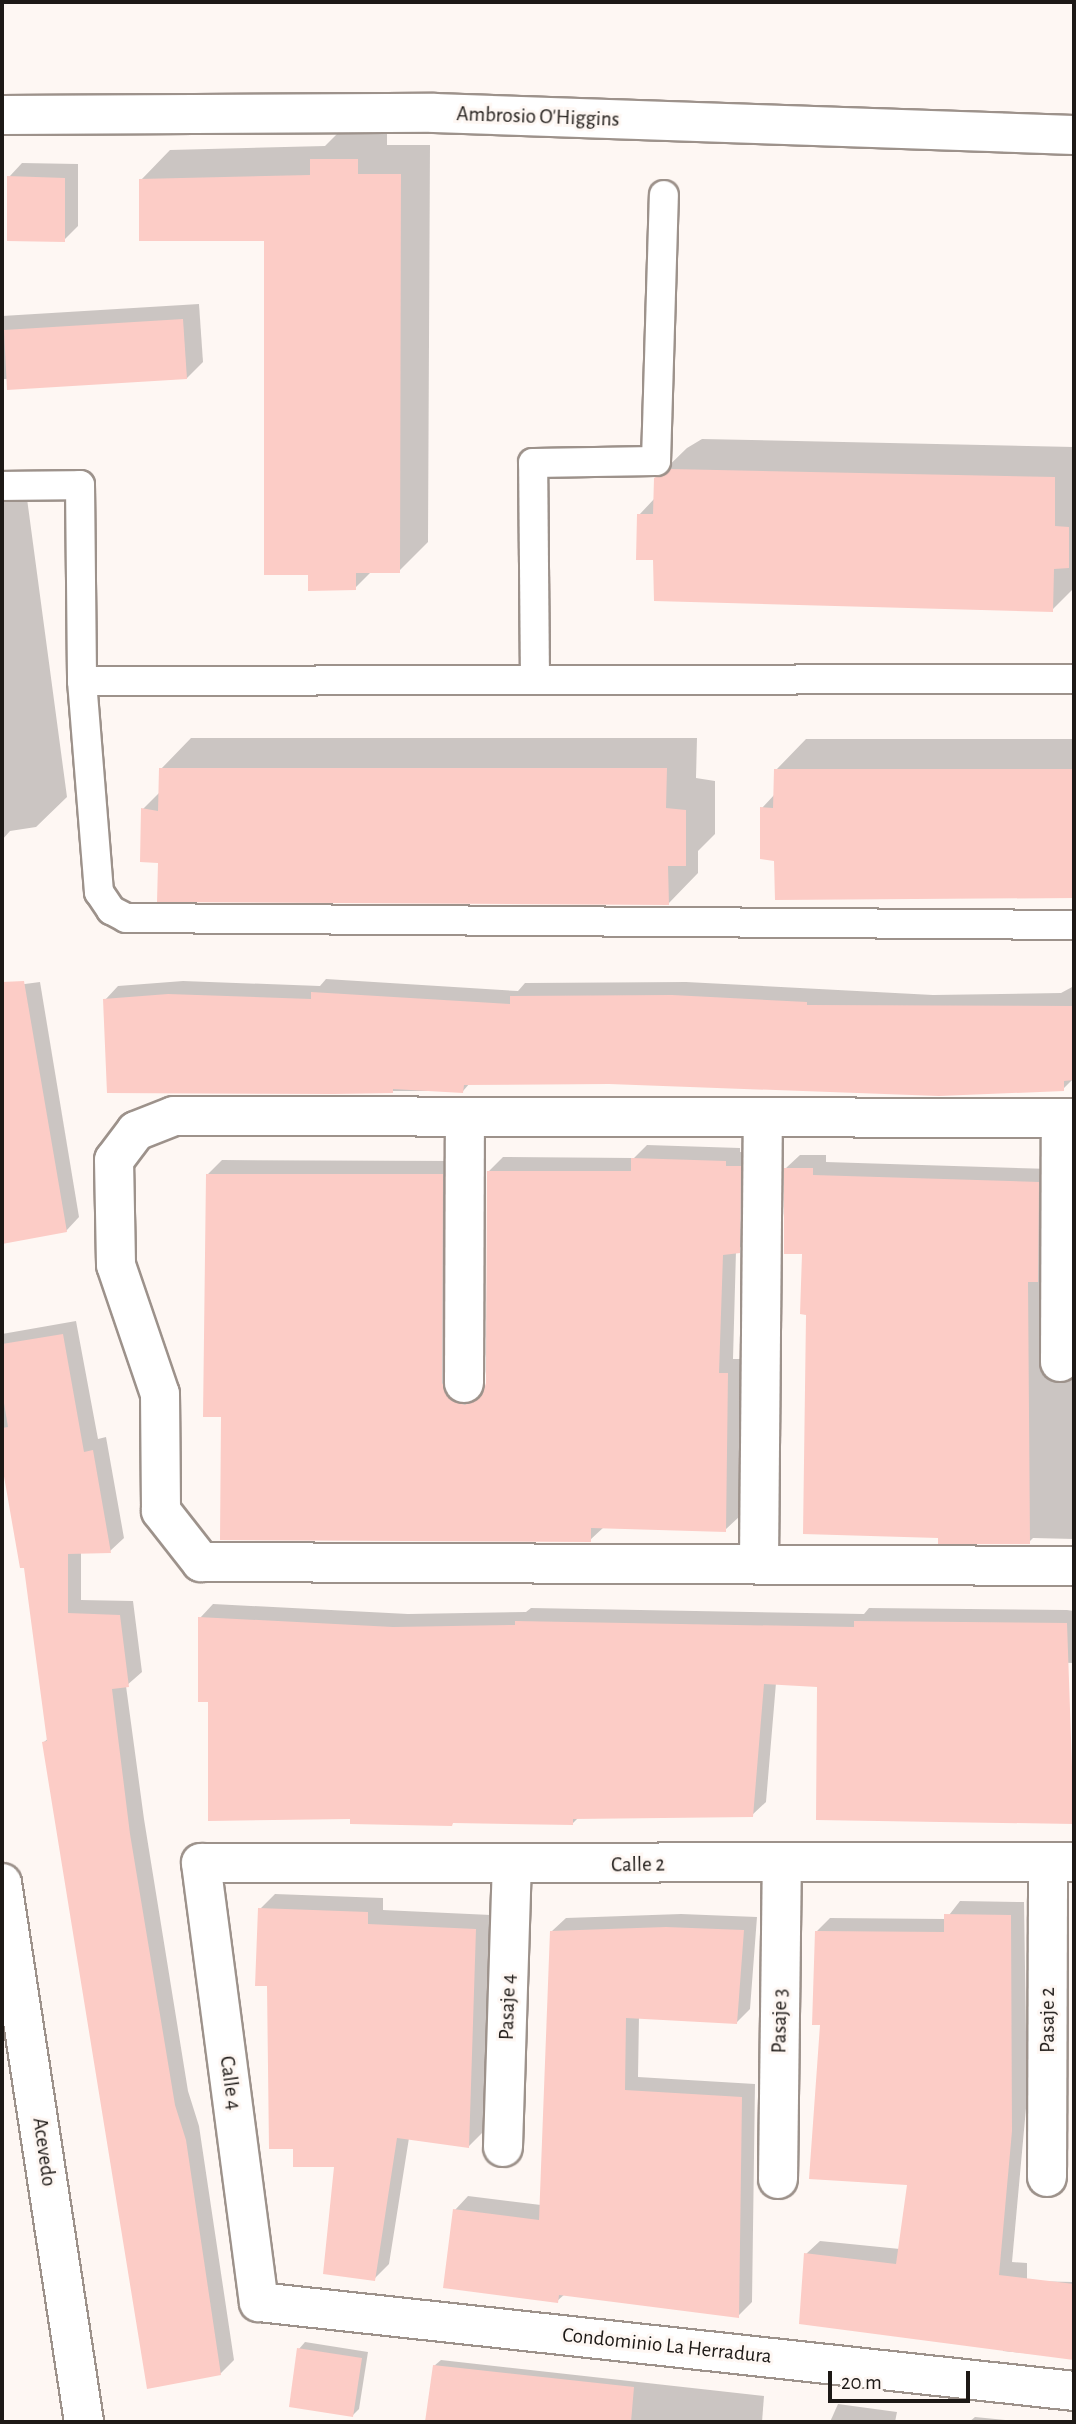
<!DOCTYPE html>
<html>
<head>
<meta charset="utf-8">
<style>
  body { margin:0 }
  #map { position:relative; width:1076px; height:2424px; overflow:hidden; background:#fef7f3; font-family:"Alegreya Sans",sans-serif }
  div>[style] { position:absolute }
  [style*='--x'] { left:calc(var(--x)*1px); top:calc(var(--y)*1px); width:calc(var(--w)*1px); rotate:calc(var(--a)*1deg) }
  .shadow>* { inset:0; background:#0003 }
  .building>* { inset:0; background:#fcccc6 }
  .roads { filter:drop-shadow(2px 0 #9d928b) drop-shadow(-2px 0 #9d928b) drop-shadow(0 2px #9d928b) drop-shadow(0 -2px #9d928b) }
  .lane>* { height:28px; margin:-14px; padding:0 14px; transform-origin:14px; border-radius:14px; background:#fff }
  .street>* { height:38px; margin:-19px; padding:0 19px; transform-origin:19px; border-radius:19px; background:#fff }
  span { translate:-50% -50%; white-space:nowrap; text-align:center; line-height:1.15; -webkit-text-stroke:6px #fef7f3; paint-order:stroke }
  .street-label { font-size:21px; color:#1d1916 }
  .frame { position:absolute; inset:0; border:4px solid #1d1916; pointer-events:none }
  .scale { position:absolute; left:828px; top:2371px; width:142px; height:32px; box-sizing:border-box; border:4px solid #1d1916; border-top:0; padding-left:9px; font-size:21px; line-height:24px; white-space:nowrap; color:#1d1916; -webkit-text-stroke:5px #fef7f3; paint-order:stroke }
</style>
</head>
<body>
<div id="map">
  <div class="shadow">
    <i style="clip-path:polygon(341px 130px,387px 130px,387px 145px,430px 145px,428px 542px,399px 571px,372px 571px,355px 588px,309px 574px,266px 239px,141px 180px,170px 150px,325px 146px)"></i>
    <i style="clip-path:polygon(22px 163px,78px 164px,78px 226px,64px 240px,9px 177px)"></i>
    <i style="clip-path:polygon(199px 304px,203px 362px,187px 378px,2px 379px,2px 316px)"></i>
    <i style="clip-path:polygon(702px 439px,1074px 447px,1074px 588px,1052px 610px,655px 558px,639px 515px,655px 498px,656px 478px,687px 448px)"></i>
    <i style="clip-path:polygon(26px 491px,67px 797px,36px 827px,10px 831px,2px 840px,2px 495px)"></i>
    <i style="clip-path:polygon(191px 738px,697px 738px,696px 778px,715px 781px,715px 834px,698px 851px,698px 873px,668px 904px,160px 862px,143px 809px,161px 791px,161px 769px)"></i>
    <i style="clip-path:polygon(806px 739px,1074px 739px,1074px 896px,776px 898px,775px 860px,762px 808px,775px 794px,776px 770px)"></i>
    <i style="clip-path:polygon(326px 979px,518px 991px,525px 983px,686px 982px,933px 995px,1061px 993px,1074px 986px,1074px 1078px,1063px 1089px,609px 1082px,470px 1083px,463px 1091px,109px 1091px,105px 1000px,118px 986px,183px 981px,320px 986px)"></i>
    <i style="clip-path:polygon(40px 982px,79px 1217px,66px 1231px,2px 1242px,2px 987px)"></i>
    <i style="clip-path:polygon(647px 1145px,740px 1148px,740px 1152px,754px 1153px,754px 1236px,736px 1251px,733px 1359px,741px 1359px,740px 1516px,725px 1530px,604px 1527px,590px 1540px,222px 1416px,207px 1175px,222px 1160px,457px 1161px,480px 1391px,486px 1388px,488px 1172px,503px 1157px,634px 1158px)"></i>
    <i style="clip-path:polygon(800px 1155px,826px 1155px,826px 1162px,1052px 1169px,1074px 1371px,1074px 1539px,1033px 1538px,1029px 1542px,940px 1536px,808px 1313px,804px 1252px,786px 1168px)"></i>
    <i style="clip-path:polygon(76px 1321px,98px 1439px,106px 1437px,124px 1538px,110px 1551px,81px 1552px,81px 1600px,133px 1601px,142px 1672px,126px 1686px,144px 1819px,188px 2091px,199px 2126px,234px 2360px,220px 2374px,44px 1742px,49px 1738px,26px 1566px,22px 1566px,2px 1435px,2px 1334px)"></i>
    <i style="clip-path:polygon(213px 1604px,408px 1614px,526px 1612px,531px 1608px,864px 1614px,869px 1608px,1067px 1610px,1074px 1611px,1074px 1663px,1030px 1662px,819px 1685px,776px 1683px,766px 1802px,752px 1815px,579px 1817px,572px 1824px,352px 1817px,210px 1700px,200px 1618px)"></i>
    <i style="clip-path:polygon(275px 1894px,383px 1898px,383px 1910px,491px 1915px,484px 2131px,469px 2146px,409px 2138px,389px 2264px,374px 2279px,336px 2165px,294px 2147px,260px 1909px)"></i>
    <i style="clip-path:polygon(960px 1901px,1024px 1902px,1027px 2097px,1012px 2262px,1027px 2263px,1027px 2281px,1074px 2282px,1074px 2358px,1003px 2351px,1003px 2346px,806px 2254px,820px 2241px,900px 2249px,909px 2184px,822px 2023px,816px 1932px,830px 1918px,946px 1919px)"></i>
    <i style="clip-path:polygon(681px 1914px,757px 1917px,750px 2009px,737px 2022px,639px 2017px,638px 2077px,755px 2084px,752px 2302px,738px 2316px,565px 2294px,557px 2301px,455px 2210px,468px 2196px,541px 2205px,552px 1931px,566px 1918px)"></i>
    <i style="clip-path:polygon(305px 2342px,368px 2352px,359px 2409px,353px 2415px,299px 2349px)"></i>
    <i style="clip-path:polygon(441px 2360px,764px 2396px,762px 2422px,427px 2419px,434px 2366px)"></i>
    <i style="clip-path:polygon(838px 2404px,897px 2412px,895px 2422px,830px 2422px)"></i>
    <i style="clip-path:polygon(975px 2417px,1027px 2422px,969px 2422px)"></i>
  </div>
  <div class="building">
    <i style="clip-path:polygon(310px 159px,358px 159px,358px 174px,401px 174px,400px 573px,356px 573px,356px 590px,308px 591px,308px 575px,264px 575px,264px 241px,139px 241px,139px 179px,310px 175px)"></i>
    <i style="clip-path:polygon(7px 176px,65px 178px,65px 242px,7px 241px)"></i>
    <i style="clip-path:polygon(183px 319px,187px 379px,7px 390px,4px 330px)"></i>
    <i style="clip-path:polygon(670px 469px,1055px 477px,1055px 526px,1069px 527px,1069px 568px,1054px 569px,1053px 612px,654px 601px,653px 560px,636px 560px,637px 514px,653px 514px,654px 478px)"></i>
    <i style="clip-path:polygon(159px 768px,667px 768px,666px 808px,686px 810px,686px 866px,668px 866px,669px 905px,157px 902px,158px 863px,140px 862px,141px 808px,158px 811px)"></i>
    <i style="clip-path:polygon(774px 769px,1074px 769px,1074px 898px,775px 900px,774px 861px,760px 859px,760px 807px,773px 808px)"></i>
    <i style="clip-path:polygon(24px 981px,67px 1232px,2px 1244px,2px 982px)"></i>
    <i style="clip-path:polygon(311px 992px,510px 1004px,510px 996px,672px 995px,807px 1002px,807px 1005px,1072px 1006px,1074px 1080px,1064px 1081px,1064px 1091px,939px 1096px,609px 1084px,464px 1085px,463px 1093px,393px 1089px,393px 1093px,334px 1094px,107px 1093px,103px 999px,168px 994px,311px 999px)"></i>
    <i style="clip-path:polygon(631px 1158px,726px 1161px,726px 1166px,741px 1166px,740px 1253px,723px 1255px,719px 1373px,728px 1373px,726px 1532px,591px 1528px,591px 1542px,220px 1540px,221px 1417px,203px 1417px,206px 1174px,443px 1174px,442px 1383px,452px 1401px,465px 1405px,482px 1395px,486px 1383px,487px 1171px,631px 1171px)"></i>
    <i style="clip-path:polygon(784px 1168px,813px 1168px,813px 1175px,1039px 1182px,1038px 1282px,1028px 1282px,1030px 1544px,938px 1544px,938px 1538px,803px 1534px,806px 1315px,800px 1314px,802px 1254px,784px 1254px)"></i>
    <i style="clip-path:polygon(63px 1334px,84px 1452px,93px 1450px,111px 1553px,68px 1554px,68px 1613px,120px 1615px,129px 1687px,112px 1689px,130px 1834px,175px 2105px,186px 2140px,221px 2375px,147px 2389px,42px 1742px,47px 1741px,24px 1568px,20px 1568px,2px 1465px,2px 1428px,8px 1427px,2px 1391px,2px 1344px)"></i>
    <i style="clip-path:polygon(198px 1617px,393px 1627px,515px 1625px,515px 1621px,854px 1627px,854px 1621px,1067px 1623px,1074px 1824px,816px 1820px,817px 1687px,764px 1684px,753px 1817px,573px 1819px,573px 1825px,453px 1823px,452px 1826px,350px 1824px,350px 1819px,208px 1821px,208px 1702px,198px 1702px)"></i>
    <i style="clip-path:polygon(258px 1908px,368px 1912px,368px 1924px,476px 1929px,469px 2148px,397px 2138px,375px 2281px,323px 2274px,334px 2167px,293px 2167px,293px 2149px,269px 2149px,267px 1986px,255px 1986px)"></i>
    <i style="clip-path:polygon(944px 1914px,1011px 1915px,1012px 2131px,999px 2275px,1074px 2284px,1074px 2360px,799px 2324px,804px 2253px,896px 2264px,907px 2185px,809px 2179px,820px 2025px,812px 2025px,815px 1931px,944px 1932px)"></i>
    <i style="clip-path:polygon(666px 1927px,744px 1930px,737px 2024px,626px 2018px,625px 2090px,742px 2097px,739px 2318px,559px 2295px,558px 2303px,443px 2288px,453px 2209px,539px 2220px,550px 1931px)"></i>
    <i style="clip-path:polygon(297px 2348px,362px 2358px,353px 2417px,289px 2407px)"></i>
    <i style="clip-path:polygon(433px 2365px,634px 2387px,631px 2422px,425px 2422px)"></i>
  </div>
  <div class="roads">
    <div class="lane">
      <i style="--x:2;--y:486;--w:78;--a:-0.7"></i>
      <i style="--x:80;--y:485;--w:196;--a:89.4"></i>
      <i style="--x:82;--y:681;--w:212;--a:85.4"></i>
      <i style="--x:99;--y:892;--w:22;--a:56"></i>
      <i style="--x:111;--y:910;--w:17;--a:28"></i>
      <i style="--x:126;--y:918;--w:948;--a:0.42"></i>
      <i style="--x:535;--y:680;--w:217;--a:-90.5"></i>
      <i style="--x:533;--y:463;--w:123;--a:-0.9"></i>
      <i style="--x:656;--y:461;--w:266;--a:-88.3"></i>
      <i style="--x:82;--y:681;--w:992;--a:-0.12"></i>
    </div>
    <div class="street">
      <i style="--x:2;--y:115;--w:432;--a:-0.3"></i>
      <i style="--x:434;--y:113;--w:640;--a:1.97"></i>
      <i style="--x:1074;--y:1118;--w:900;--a:-179.87"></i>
      <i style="--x:174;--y:1116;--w:41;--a:158.5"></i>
      <i style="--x:136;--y:1131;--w:36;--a:127"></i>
      <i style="--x:114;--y:1160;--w:105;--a:88.9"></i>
      <i style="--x:116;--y:1265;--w:136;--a:71.2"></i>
      <i style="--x:160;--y:1394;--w:117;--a:89.5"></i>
      <i style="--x:161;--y:1511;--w:65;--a:51.9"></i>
      <i style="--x:201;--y:1562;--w:873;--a:0.26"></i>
      <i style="--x:1060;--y:1362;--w:244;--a:-89.8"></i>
      <i style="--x:464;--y:1383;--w:265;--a:-89.8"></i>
      <i style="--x:759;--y:1562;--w:443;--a:-89.5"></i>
      <i style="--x:1074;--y:1862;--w:873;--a:179.93"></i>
      <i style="--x:201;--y:1863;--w:443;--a:82.5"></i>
      <i style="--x:259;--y:2302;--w:820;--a:6.23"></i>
      <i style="--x:2;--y:1883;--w:545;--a:81.35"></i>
      <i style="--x:503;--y:2147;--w:281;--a:-88.2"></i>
      <i style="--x:1047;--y:2177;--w:315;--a:-89.8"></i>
      <i style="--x:778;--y:2179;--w:316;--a:-89.3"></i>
    </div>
  </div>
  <div class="street-label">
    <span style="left:538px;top:117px;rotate:2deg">Ambrosio O'Higgins</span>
    <span style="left:638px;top:1865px;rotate:-1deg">Calle 2</span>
    <span style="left:508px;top:2007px;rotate:-88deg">Pasaje 4</span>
    <span style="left:1048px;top:2020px;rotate:-90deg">Pasaje 2</span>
    <span style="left:780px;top:2021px;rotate:-89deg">Pasaje 3</span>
    <span style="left:230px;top:2083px;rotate:82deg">Calle 4</span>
    <span style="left:44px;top:2152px;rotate:82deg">Acevedo</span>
    <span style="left:667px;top:2346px;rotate:6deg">Condominio La Herradura</span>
  </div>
  <div class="frame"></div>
  <div class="scale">20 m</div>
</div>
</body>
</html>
